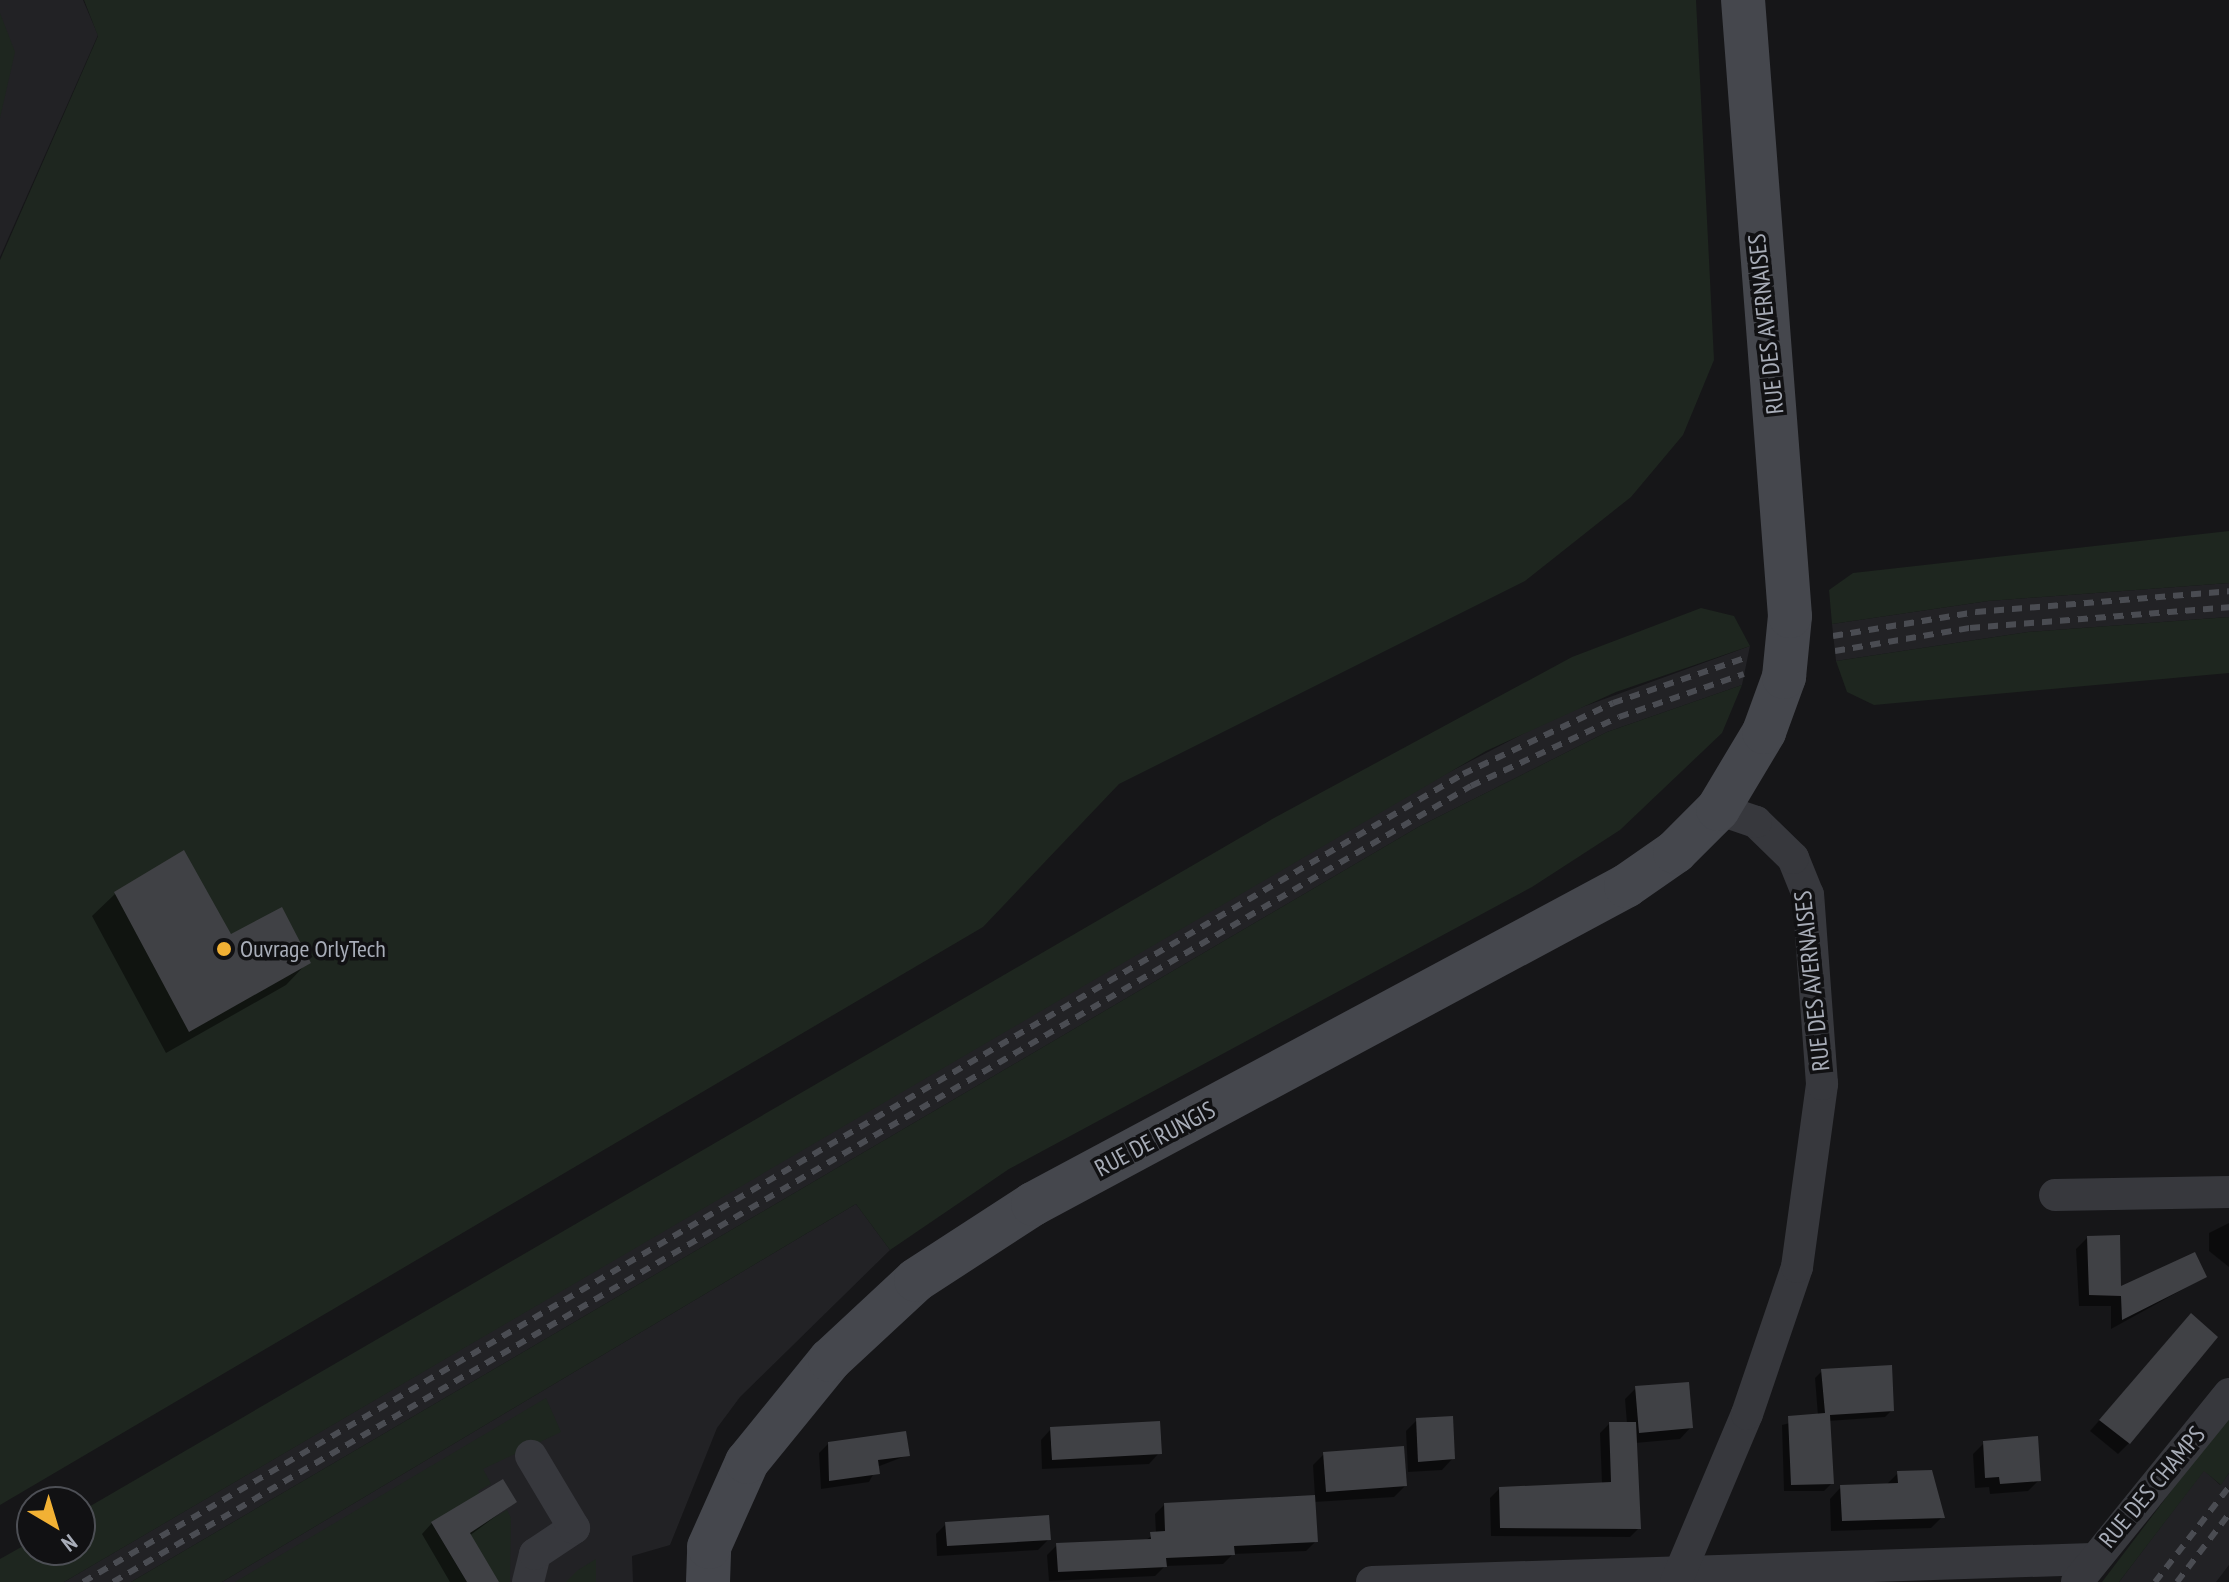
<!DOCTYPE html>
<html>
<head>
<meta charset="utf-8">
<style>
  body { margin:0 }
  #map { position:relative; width:2229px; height:1582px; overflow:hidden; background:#161618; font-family:"PT Sans Narrow",sans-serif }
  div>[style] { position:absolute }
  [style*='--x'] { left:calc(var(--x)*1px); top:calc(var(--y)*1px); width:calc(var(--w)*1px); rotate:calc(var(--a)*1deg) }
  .built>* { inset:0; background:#222225 }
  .green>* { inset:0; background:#1e261f }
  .shadow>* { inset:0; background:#0007 }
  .building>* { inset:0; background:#404145 }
  .street>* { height:32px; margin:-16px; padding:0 16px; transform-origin:16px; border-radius:16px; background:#37383d }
  .secondary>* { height:44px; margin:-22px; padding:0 22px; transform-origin:22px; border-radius:22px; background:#45474d }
  .rail>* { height:6px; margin-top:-3px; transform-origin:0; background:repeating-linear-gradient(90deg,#4a4c52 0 10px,transparent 0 18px) }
  .dots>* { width:22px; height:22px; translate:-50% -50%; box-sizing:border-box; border:4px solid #111113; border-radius:50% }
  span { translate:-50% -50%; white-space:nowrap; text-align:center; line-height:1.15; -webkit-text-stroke:7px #111113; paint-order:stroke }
  .street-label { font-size:24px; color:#a8adb8 }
  .poi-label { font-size:24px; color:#a8adb8 }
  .left { translate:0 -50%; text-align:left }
  .north { position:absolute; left:16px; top:1486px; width:80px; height:80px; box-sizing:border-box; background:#111113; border:2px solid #4d4f55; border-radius:50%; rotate:142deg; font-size:22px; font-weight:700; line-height:32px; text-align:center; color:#a8adb8 }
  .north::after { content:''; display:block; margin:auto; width:28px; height:36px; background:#f2b134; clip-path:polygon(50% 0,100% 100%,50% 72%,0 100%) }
</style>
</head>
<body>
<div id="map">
  <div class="built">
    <i style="clip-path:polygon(0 0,83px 0,98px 35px,0 257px)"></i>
    <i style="clip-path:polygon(2229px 583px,2229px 617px,2028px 632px,1836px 661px,1832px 624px,1988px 601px)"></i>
    <i style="clip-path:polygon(1750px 646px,1742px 685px,1607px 732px,1420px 826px,131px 1582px,64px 1582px,1417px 789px,1555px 717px)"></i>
    <i style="clip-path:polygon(856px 1204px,890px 1250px,740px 1397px,717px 1428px,670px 1545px,632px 1556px,633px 1582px,222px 1582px)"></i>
    <i style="clip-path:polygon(2204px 1470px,2220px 1485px,2229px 1473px,2229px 1565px,2216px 1582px,2119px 1582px)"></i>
  </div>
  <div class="green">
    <i style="clip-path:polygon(84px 0,1696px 0,1714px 360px,1683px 435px,1631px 497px,1525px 581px,1119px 784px,983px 927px,0 1505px,0 260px,98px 36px)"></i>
    <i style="clip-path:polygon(0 13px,15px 52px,0 118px)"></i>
    <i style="clip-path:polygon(2229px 531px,2229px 583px,1988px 601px,1832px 624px,1829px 590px,1853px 573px)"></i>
    <i style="clip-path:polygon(1701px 608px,1734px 616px,1750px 646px,1616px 692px,1486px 751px,64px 1582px,0 1582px,0 1559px,32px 1541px,32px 1550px,80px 1550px,80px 1512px,1274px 818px,1572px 657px)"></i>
    <i style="clip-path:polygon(2229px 617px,2229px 673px,1874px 705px,1847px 692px,1836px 661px,2028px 632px)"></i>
    <i style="clip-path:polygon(1742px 685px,1722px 733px,1620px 830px,1532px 887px,1009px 1169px,890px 1250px,856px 1204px,222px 1582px,131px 1582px,1420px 826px,1607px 732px)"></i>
    <i style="clip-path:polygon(546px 1398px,561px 1432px,483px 1469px,491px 1484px,478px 1491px,495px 1517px,507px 1510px,511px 1518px,510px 1582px,499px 1582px,431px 1522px,467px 1582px,235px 1582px)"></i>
    <i style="clip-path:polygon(2229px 1415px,2229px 1473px,2221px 1485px,2204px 1471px,2119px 1582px,2102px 1582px)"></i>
    <i style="clip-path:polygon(596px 1559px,596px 1582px,566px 1582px,578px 1570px)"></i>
  </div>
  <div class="shadow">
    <i style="clip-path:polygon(115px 894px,231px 937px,308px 962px,286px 985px,166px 1053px,92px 916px)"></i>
    <i style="clip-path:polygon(2229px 1223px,2229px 1267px,2209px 1251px,2209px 1233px)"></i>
    <i style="clip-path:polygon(2087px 1238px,2119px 1289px,2205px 1277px,2111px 1329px,2111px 1306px,2079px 1306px,2076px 1249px)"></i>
    <i style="clip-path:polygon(2181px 1327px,2129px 1443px,2118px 1454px,2090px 1431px)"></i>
    <i style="clip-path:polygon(1822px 1371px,1892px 1410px,1885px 1417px,1828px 1421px,1831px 1484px,1824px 1491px,1784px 1491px,1782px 1425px,1818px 1416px,1815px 1378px)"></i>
    <i style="clip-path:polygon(1636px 1388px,1691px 1427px,1680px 1439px,1635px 1443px,1639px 1528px,1630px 1537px,1491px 1536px,1490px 1498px,1499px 1489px,1602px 1484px,1600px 1433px,1609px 1424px,1627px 1424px,1625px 1399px)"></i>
    <i style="clip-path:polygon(1417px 1420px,1453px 1458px,1442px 1470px,1408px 1472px,1406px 1431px)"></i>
    <i style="clip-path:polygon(1051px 1429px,1159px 1453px,1149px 1464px,1042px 1469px,1041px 1440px)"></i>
    <i style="clip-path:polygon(1984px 1443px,2039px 1480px,2028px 1491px,1990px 1494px,1989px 1487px,1975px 1488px,1973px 1454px)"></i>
    <i style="clip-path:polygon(828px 1444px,908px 1455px,877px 1467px,869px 1482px,821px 1489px,819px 1453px)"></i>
    <i style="clip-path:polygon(1324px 1454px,1405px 1486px,1394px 1497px,1314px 1502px,1316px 1541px,1306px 1551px,1233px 1554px,1223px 1564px,1165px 1566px,1155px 1576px,1049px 1581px,1047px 1555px,1057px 1545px,1143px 1542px,1156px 1533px,1155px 1514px,1164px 1505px,1315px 1497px,1313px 1465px)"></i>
    <i style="clip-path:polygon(1898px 1473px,1942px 1517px,1931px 1528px,1831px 1531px,1830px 1499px,1841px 1487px,1887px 1484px)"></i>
    <i style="clip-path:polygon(515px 1502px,469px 1536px,496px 1582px,450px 1582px,422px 1534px,432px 1523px)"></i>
    <i style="clip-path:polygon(946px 1524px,1049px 1539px,1038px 1550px,937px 1556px,936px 1534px)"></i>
  </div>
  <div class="building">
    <i style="clip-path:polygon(184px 850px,231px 934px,282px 907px,311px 963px,189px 1032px,114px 892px)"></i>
    <i style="clip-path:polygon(2120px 1235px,2121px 1286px,2195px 1252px,2207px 1277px,2122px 1320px,2121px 1296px,2089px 1295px,2087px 1236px)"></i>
    <i style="clip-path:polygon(2191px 1313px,2218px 1337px,2130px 1444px,2099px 1420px)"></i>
    <i style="clip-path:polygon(1892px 1365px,1894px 1411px,1830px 1415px,1834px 1484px,1791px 1485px,1788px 1416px,1825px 1413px,1821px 1369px)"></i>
    <i style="clip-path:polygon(1689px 1382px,1693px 1428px,1639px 1433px,1635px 1386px)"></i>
    <i style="clip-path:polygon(1453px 1416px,1455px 1459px,1418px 1462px,1416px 1418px)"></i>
    <i style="clip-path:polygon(1160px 1421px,1162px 1454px,1052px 1460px,1050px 1427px)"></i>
    <i style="clip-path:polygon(1609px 1422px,1636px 1422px,1641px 1529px,1500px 1528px,1499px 1487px,1611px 1482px)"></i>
    <i style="clip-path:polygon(906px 1431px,910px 1456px,878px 1460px,880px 1474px,829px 1481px,828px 1442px)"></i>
    <i style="clip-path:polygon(2038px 1436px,2041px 1481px,2000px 1484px,1999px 1477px,1985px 1478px,1983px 1441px)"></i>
    <i style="clip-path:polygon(1404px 1446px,1407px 1486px,1326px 1492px,1323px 1452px)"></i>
    <i style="clip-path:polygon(1932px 1470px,1945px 1518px,1842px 1521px,1840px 1485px,1898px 1483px,1897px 1471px)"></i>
    <i style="clip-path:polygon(503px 1479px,517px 1502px,470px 1533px,499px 1582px,467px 1582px,431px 1522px)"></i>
    <i style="clip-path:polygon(1315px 1495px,1318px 1542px,1234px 1546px,1235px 1555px,1166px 1558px,1167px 1567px,1058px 1572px,1056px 1543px,1151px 1539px,1150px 1532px,1165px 1531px,1164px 1503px)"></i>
    <i style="clip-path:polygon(1049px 1515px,1051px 1540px,947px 1546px,945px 1522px)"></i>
  </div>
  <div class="street">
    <i style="--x:2055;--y:1195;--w:174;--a:-1"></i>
    <i style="--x:528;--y:1582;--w:29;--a:-76"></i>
    <i style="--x:535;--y:1554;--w:47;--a:-33.7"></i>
    <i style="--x:574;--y:1528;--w:84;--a:-120.8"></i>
    <i style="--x:1372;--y:1582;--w:721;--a:-1.83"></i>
    <i style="--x:1676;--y:1582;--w:182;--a:-67.1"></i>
    <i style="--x:1747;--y:1414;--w:155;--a:-71.2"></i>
    <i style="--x:1797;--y:1267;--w:185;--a:-82.2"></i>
    <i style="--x:1822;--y:1084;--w:190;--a:-94.2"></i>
    <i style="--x:1808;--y:895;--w:40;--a:-112"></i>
    <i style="--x:1793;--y:858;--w:52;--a:-135.8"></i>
    <i style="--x:1756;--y:822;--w:40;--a:-161.1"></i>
    <i style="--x:2077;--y:1582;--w:242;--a:-51"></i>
  </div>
  <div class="secondary">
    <i style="--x:708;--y:1582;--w:35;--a:-88"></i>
    <i style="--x:709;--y:1547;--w:93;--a:-65.9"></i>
    <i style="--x:747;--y:1462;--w:132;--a:-50.9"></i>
    <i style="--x:830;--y:1360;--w:117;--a:-42.9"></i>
    <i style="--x:916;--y:1280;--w:140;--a:-33"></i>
    <i style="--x:1033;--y:1204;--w:673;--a:-28.2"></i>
    <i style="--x:1626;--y:886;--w:60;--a:-34.8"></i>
    <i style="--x:1675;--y:852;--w:61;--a:-45"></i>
    <i style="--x:1718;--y:809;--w:90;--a:-59.1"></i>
    <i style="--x:1764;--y:732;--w:59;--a:-70"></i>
    <i style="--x:1784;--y:677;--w:61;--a:-84.4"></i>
    <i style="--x:1790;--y:616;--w:618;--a:-94.36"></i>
  </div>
  <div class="rail">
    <i style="--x:1833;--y:636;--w:145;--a:-9.5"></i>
    <i style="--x:1976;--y:612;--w:254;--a:-4.7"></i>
    <i style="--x:1835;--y:651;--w:137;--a:-9.7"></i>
    <i style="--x:1970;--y:628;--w:260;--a:-4.6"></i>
    <i style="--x:83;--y:1582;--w:1599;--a:-30.35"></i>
    <i style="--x:1463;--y:774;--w:166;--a:-25.3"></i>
    <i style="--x:1613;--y:703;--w:143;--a:-18.8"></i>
    <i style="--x:113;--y:1582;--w:1574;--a:-30.38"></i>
    <i style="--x:1471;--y:786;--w:163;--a:-25"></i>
    <i style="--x:1619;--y:717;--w:132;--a:-19"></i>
    <i style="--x:2155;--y:1582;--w:120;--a:-52.1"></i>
    <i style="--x:2177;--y:1582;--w:86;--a:-52.6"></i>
  </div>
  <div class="dots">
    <i style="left:224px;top:949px;background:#f2b134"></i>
  </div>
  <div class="street-label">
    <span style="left:1766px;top:324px;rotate:-96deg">RUE DES AVERNAISES</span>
    <span style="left:1812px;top:981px;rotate:-96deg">RUE DES AVERNAISES</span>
    <span style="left:1155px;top:1139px;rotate:-28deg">RUE DE RUNGIS</span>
    <span style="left:2152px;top:1487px;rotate:-50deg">RUE DES CHAMPS</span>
  </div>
  <div class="poi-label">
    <span class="left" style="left:240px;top:949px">Ouvrage OrlyTech</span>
  </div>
  <div class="north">N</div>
</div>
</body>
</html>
